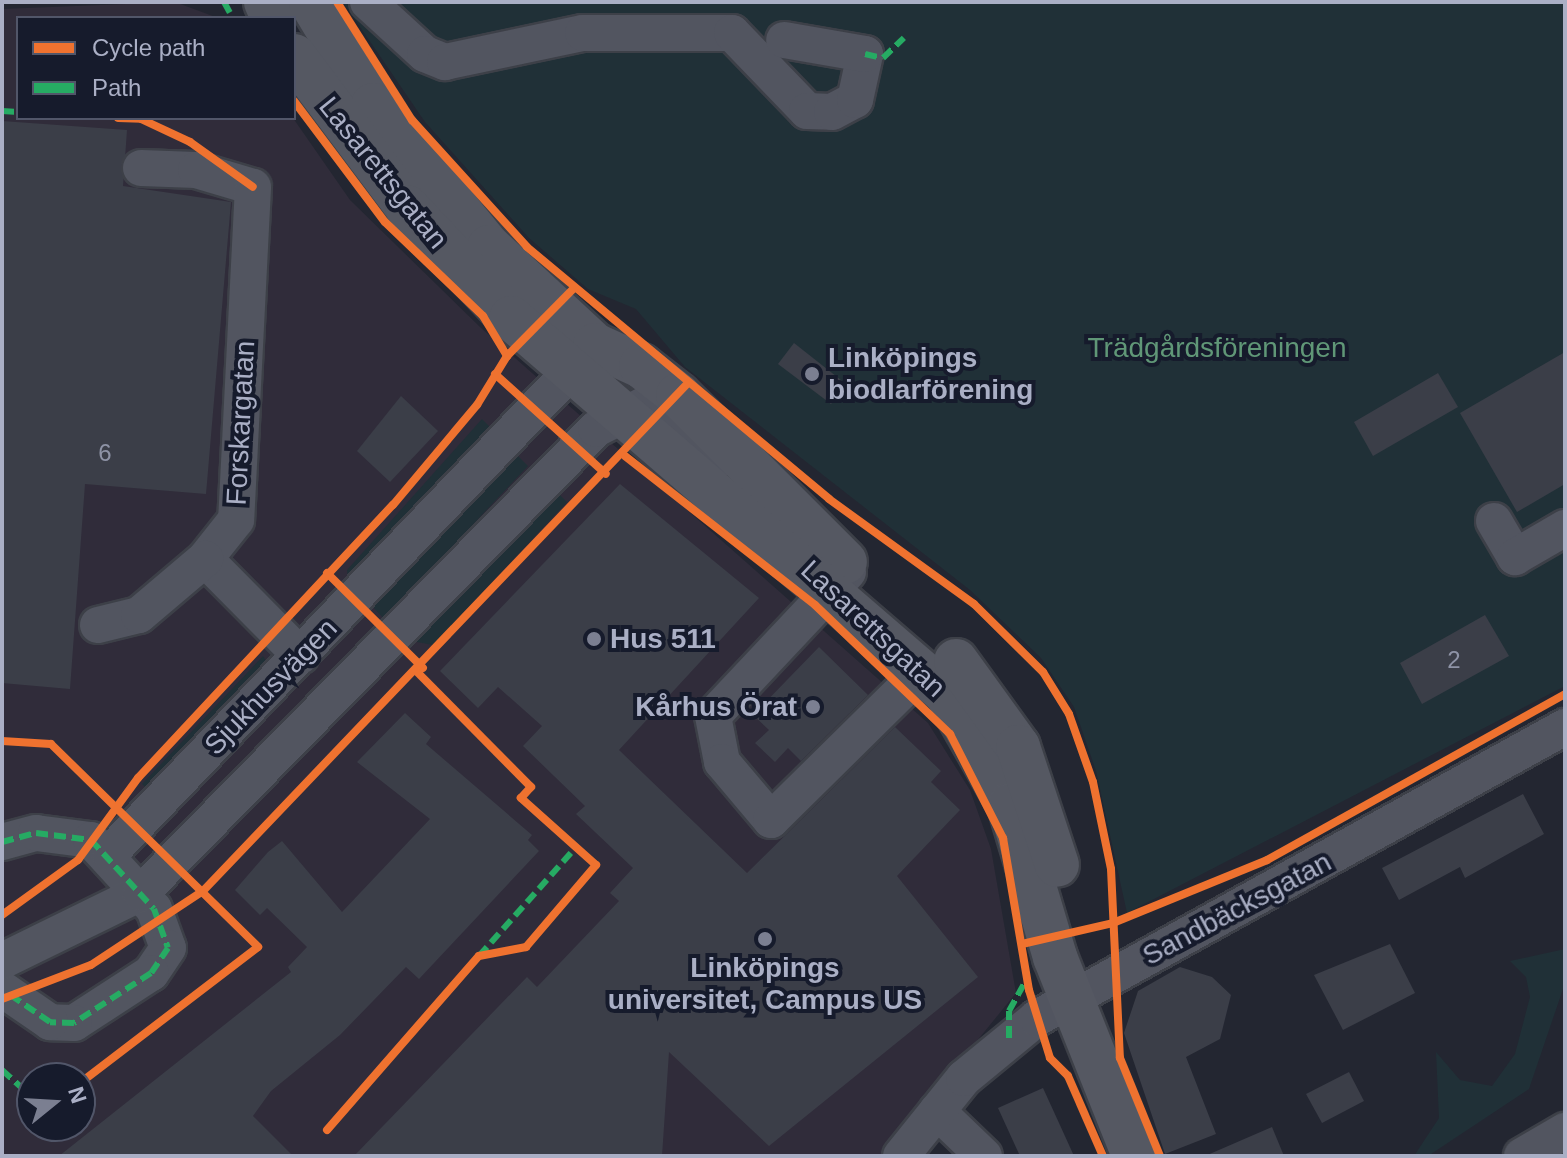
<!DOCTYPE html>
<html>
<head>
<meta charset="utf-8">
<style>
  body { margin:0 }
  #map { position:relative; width:1567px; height:1158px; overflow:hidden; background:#232631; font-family:Helvetica,sans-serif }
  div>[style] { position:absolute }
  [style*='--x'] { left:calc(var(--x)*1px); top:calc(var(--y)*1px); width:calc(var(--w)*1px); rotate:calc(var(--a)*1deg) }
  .medical>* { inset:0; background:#302c3a }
  .green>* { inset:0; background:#203037 }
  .building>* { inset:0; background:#3b3e48 }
  .roads { filter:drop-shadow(2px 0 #3d4048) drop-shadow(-2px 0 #3d4048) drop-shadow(0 2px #3d4048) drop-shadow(0 -2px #3d4048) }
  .minor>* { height:36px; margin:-18px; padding:0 18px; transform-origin:18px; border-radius:18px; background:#525560 }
  .major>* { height:44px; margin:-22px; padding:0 22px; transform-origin:22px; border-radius:22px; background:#555862 }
  .quiet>* { height:6px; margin-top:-3px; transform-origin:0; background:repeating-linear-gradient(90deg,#26ab63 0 12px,transparent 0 18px) }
  .cycleway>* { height:8px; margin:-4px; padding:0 4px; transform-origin:4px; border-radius:4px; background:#ef722f }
  .dots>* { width:22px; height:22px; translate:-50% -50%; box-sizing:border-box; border:4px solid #161b2c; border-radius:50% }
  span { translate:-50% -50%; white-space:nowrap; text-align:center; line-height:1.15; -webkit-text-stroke:8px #161b2c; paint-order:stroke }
  .number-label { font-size:24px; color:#8e93a6 }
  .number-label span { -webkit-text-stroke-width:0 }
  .street-label { font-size:28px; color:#aaafc5 }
  .park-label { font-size:28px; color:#609777 }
  .poi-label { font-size:28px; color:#aaafc5; font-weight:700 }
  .left { translate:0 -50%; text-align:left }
  .right { translate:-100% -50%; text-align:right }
  .frame { position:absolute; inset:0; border:4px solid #aaafc5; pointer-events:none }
  .legend { position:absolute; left:16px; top:16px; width:280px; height:104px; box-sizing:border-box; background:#161b2c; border:2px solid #515669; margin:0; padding:10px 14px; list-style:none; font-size:24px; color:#aaafc5 }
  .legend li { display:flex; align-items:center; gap:16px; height:40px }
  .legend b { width:40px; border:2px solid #515669 }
  .north { position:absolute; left:16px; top:1062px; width:80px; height:80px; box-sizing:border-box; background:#161b2c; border:2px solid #515669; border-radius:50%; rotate:72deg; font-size:22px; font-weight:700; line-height:32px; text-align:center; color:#aaafc5 }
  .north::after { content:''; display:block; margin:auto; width:28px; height:36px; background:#7b7f91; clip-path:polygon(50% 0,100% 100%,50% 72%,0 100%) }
</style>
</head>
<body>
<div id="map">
  <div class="medical">
    <i style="clip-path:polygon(evenodd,175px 2px,218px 18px,18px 18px,18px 118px,293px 118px,350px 200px,480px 327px,928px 723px,970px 790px,991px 849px,1016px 993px,883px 1156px,2px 1156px,2px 9px,175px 2px,32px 1078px,80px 1078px,80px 1126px,32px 1126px,32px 1078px)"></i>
  </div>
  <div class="green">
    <i style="clip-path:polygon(343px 2px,1565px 2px,1565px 686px,1127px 913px,1096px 771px,1074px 707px,1041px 658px,970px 590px,685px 367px,636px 309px,588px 289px,529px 238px,425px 122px)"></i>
    <i style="clip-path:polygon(482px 419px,490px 427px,480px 442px,348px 582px,347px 570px)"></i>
    <i style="clip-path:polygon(517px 455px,528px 466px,384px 619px,373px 607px)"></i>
    <i style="clip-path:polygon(554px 489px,567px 502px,433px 645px,412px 641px)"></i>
    <i style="clip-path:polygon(263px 656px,268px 664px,150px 792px,142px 784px)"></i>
    <i style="clip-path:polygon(1565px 949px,1565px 983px,1529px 1089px,1428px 1156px,1414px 1156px,1439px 1118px,1436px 1052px,1460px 1080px,1492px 1086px,1515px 1054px,1530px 997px,1526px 977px,1510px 961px)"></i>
  </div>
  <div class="building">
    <i style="clip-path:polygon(2px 121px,127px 130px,123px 186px,231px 202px,206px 494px,85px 484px,70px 689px,2px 683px)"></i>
    <i style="clip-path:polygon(794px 343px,846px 384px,831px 404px,778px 364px)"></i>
    <i style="clip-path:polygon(1565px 352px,1565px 484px,1517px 512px,1460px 413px)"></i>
    <i style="clip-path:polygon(1438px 373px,1458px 407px,1373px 456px,1354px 422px)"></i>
    <i style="clip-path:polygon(401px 396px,438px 431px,390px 482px,357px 451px)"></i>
    <i style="clip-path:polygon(620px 484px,759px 598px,619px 750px,747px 873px,895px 727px,941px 771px,931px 782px,960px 810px,897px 876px,978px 977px,769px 1146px,669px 1052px,662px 1156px,354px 1156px,527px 977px,537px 987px,619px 901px,610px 893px,633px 868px,576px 814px,585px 806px,523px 746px,542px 726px,498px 687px,478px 708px,440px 671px)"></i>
    <i style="clip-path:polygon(1485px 615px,1509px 656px,1422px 704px,1400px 663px)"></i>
    <i style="clip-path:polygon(819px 647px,868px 695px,801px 761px,788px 748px,775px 762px,755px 743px,769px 730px,753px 715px)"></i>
    <i style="clip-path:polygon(405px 713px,431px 737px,426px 744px,532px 835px,528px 840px,539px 851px,419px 979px,406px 967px,340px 1035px,271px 1091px,253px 1116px,293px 1156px,59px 1156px,291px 972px,288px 967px,307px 947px,267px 908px,260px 915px,235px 890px,268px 852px,282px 841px,342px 912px,430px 819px,357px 762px)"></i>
    <i style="clip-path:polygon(1523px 794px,1544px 834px,1465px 878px,1460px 867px,1399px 900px,1382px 868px)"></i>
    <i style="clip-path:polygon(1390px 944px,1415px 993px,1343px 1030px,1314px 975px)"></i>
    <i style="clip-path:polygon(1180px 967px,1212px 977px,1231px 995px,1220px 1039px,1186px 1057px,1216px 1134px,1165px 1154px,1124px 1033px,1138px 991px)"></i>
    <i style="clip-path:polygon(1349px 1072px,1364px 1101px,1322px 1123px,1306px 1094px)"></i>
    <i style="clip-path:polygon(1043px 1088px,1059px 1123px,1074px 1156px,1020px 1156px,998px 1108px)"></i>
    <i style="clip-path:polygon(1272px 1127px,1284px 1156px,1205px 1156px)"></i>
  </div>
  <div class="roads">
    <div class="minor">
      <i style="--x:368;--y:2;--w:77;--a:42.4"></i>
      <i style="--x:425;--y:54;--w:22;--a:22"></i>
      <i style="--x:445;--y:62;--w:141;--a:-11.9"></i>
      <i style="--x:583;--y:33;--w:149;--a:0"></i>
      <i style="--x:732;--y:33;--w:108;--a:46.1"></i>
      <i style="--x:807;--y:111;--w:25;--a:2"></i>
      <i style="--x:832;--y:112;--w:26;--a:-28"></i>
      <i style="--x:855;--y:100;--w:47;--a:-77.7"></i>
      <i style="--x:865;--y:54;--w:82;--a:-170.2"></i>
      <i style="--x:141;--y:168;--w:55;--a:2.1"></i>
      <i style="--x:196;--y:170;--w:59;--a:16.6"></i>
      <i style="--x:253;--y:187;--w:333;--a:92.9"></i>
      <i style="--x:236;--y:520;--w:50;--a:128.5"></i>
      <i style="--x:205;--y:559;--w:136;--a:45.3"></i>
      <i style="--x:1494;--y:521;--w:42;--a:59.7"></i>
      <i style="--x:1515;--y:557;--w:58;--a:-30.1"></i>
      <i style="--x:848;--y:572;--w:197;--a:133.2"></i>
      <i style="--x:713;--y:716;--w:47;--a:78.9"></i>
      <i style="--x:722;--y:762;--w:76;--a:49.8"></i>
      <i style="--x:771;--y:820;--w:214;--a:-44.6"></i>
      <i style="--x:98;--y:625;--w:42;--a:-13.7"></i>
      <i style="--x:139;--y:615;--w:87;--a:-40.3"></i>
      <i style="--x:2;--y:842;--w:35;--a:-15"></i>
      <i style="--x:36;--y:833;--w:55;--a:7.3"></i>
      <i style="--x:91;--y:840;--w:93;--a:47.6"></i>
      <i style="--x:154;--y:909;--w:41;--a:70.3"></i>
      <i style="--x:168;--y:948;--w:30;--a:124"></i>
      <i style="--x:151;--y:973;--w:92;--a:147"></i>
      <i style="--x:74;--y:1023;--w:24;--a:-178"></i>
      <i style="--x:50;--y:1022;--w:58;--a:-145.5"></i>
      <i style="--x:110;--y:853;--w:695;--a:-46.28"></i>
      <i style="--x:2;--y:961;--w:155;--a:-26.1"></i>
      <i style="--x:141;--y:893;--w:650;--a:-45.56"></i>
      <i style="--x:596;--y:429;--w:54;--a:-26.6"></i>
      <i style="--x:644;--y:405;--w:93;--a:35.4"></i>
      <i style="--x:937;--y:1111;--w:65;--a:43.8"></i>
      <i style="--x:901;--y:1156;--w:100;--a:-51.1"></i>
      <i style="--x:964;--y:1078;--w:94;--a:-39.4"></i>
      <i style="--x:1037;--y:1018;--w:603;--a:-28.86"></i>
      <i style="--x:1522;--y:1156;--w:50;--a:-30.2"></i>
    </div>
    <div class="major">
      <i style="--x:266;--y:2;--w:17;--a:66"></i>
      <i style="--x:311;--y:2;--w:120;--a:59"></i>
      <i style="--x:373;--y:105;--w:183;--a:50.8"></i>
      <i style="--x:489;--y:247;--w:144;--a:42.8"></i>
      <i style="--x:595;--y:345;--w:51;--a:24.5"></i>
      <i style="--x:641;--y:366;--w:47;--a:38.1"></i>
      <i style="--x:678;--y:395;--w:236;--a:45"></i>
      <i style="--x:294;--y:56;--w:189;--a:53.2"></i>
      <i style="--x:407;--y:207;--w:152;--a:46.9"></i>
      <i style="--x:511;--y:318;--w:576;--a:40.77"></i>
      <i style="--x:947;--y:694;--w:128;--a:60.4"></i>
      <i style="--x:1010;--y:805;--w:159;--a:73.5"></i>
      <i style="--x:1055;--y:957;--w:214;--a:68.3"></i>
      <i style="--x:956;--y:661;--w:106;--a:54.2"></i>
      <i style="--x:1018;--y:747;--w:124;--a:71.7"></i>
    </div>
  </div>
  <div class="quiet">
    <i style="--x:224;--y:2;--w:18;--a:61"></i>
    <i style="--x:865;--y:54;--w:18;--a:13"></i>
    <i style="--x:883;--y:58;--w:29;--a:-44"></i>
    <i style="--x:2;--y:111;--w:16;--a:4"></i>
    <i style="--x:2;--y:842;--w:35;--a:-15"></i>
    <i style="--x:36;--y:833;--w:55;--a:7.3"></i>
    <i style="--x:91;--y:840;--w:93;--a:47.6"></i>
    <i style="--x:154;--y:909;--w:41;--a:70.3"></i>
    <i style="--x:168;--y:948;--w:30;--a:124"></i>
    <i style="--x:151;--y:973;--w:92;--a:147"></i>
    <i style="--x:74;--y:1023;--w:24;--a:-178"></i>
    <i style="--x:50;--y:1022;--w:53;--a:-145.7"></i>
    <i style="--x:479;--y:956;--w:146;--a:-48.3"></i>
    <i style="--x:1009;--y:1038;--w:27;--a:-90"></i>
    <i style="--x:1009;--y:1011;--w:37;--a:-61"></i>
    <i style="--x:2;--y:1070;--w:40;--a:42"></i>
  </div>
  <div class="cycleway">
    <i style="--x:337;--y:2;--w:140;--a:57.6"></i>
    <i style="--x:412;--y:120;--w:171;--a:47.8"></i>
    <i style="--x:527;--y:247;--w:393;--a:39.8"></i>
    <i style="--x:829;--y:499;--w:179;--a:35.9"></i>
    <i style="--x:974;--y:604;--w:97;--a:44.6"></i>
    <i style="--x:1043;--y:672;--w:49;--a:58.2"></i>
    <i style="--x:1069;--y:714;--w:72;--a:70.6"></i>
    <i style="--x:1093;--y:782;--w:89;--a:78.3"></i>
    <i style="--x:1111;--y:869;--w:189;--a:87.3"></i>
    <i style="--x:1120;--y:1058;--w:106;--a:67.8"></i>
    <i style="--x:294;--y:101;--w:151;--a:53.1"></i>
    <i style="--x:385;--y:222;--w:136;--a:43.8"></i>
    <i style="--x:483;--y:316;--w:47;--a:59"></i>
    <i style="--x:118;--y:118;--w:23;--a:2"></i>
    <i style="--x:141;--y:119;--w:54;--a:25.1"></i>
    <i style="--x:190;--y:142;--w:77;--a:35.5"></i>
    <i style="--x:495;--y:374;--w:149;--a:42"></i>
    <i style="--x:625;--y:456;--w:241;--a:38.1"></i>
    <i style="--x:815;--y:605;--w:187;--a:43.7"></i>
    <i style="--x:950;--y:734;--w:117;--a:63"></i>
    <i style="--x:1003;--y:838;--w:154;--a:80.3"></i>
    <i style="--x:1029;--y:990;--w:71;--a:72.8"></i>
    <i style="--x:1050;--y:1058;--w:25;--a:45"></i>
    <i style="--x:1068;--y:1076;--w:87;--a:66.4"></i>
    <i style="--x:327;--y:573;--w:135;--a:44.7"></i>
    <i style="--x:2;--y:741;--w:49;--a:3.5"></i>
    <i style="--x:51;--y:744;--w:290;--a:44.4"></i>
    <i style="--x:258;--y:947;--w:224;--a:142.6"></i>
    <i style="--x:2;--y:915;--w:94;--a:-35.9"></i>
    <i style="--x:78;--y:860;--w:102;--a:-53.8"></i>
    <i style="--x:138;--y:778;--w:374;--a:-47"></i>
    <i style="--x:393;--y:505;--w:131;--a:-50"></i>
    <i style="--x:477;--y:405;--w:57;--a:-58.5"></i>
    <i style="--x:507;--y:356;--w:95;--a:-45.4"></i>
    <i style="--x:1022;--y:944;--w:93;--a:-13"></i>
    <i style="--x:1113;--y:923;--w:166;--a:-22.2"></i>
    <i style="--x:1267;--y:860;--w:341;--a:-29.1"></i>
    <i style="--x:2;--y:999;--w:95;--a:-20.9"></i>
    <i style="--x:91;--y:965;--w:134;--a:-33.5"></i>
    <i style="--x:203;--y:891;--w:702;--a:-46.33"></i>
    <i style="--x:327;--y:1130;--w:231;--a:-48.9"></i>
    <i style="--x:479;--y:956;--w:48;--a:-10.8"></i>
    <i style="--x:526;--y:947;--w:108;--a:-49.5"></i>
    <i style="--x:596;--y:865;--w:101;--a:-138.2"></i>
    <i style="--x:521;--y:798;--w:15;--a:-48"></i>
    <i style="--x:531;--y:787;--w:161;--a:-134.7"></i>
  </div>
  <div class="dots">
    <i style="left:812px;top:374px;background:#7b7f91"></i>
    <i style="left:594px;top:639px;background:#7b7f91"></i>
    <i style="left:813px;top:707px;background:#7b7f91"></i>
    <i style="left:765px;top:939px;background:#7b7f91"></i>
  </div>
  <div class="number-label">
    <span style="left:105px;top:453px">6</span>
    <span style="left:1454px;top:660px">2</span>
  </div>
  <div class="street-label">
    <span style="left:383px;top:173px;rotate:51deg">Lasarettsgatan</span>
    <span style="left:241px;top:423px;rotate:-87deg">Forskargatan</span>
    <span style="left:873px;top:629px;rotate:43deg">Lasarettsgatan</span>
    <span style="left:271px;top:687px;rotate:-46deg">Sjukhusvägen</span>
    <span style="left:1237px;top:909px;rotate:-28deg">Sandbäcksgatan</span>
  </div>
  <div class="park-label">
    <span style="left:1217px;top:348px">Trädgårdsföreningen</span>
  </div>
  <div class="poi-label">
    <span class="left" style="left:828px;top:374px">Linköpings<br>biodlarförening</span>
    <span class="left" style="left:610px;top:639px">Hus 511</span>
    <span class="right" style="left:797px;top:707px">Kårhus Örat</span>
    <span style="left:765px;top:984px">Linköpings<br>universitet, Campus US</span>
  </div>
  <div class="frame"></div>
  <ul class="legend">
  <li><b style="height:10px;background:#ef722f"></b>Cycle path</li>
  <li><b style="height:10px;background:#26ab63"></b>Path</li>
  </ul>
  <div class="north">N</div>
</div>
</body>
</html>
